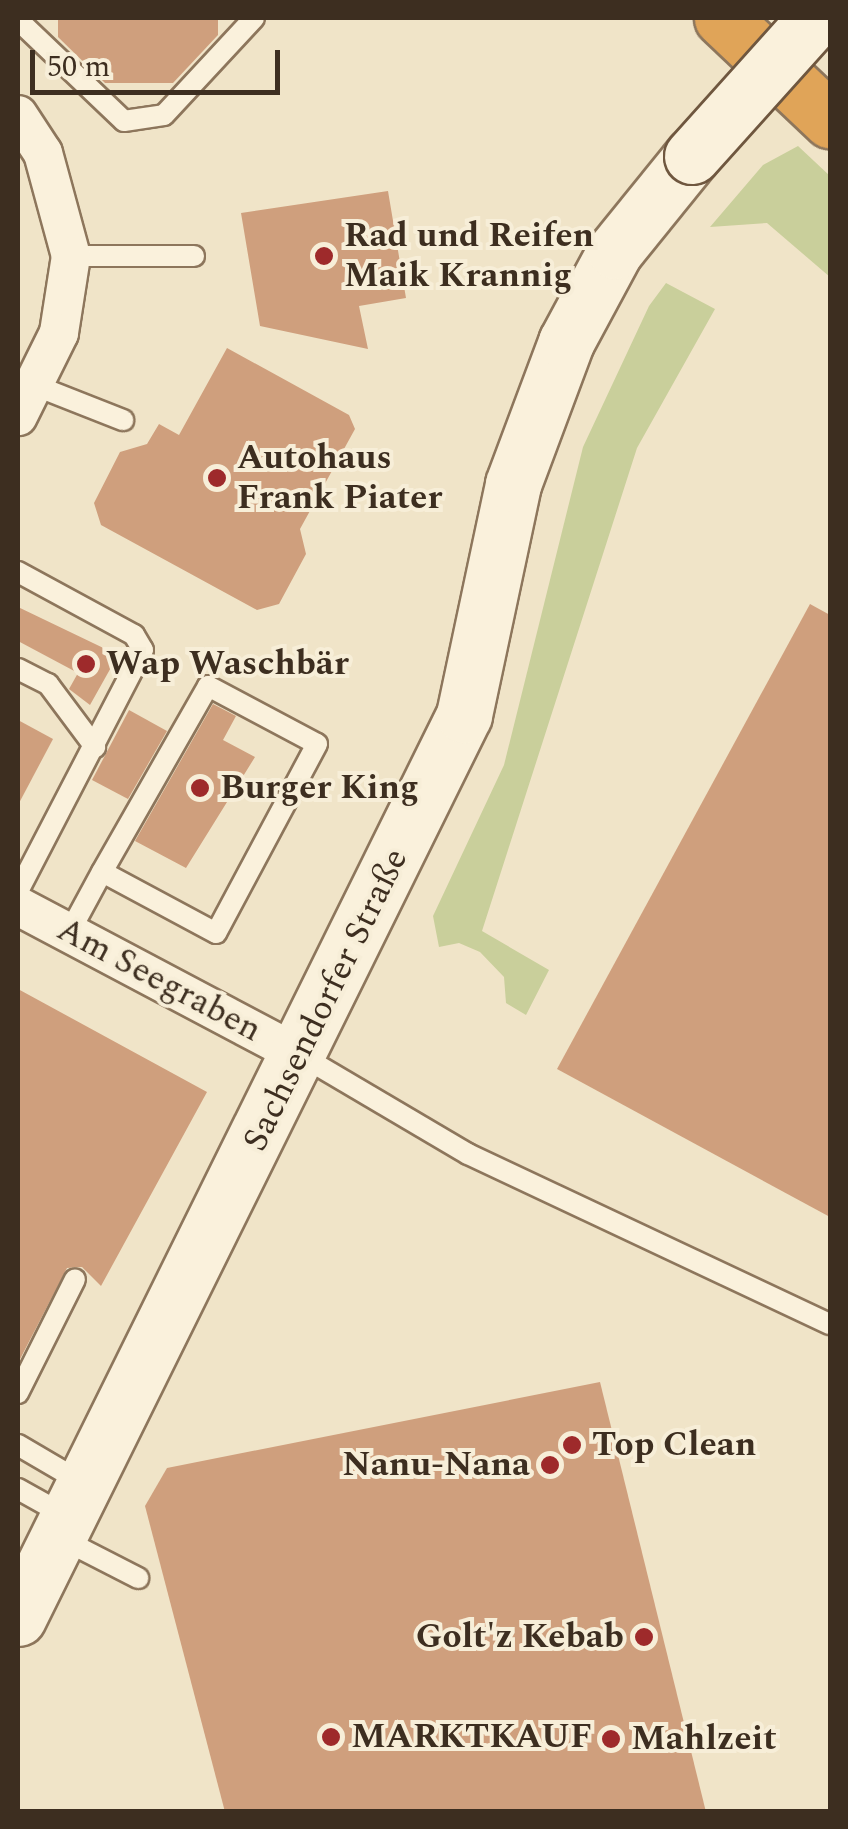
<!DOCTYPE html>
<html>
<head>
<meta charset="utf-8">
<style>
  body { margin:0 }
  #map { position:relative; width:848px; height:1829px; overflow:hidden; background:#f0e4c8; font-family:Spectral,serif }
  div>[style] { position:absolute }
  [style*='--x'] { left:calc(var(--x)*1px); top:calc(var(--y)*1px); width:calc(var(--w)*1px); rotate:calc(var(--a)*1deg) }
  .green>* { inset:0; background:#c9cf9b }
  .building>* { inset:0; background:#cf9f7d }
  .roads { filter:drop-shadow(2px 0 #8d765c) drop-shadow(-2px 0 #8d765c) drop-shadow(0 2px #8d765c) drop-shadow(0 -2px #8d765c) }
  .lane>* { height:20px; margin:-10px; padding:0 10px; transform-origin:10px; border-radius:10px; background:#faf1dc }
  .street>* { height:38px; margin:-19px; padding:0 19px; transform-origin:19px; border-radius:19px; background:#faf1dc }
  .secondary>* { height:55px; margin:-27.5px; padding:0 27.5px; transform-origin:27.5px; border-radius:27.5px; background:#faf1dc }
  .highway>* { height:55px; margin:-27.5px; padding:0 27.5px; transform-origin:27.5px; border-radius:27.5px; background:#e0a458 }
  .bridges { filter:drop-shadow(2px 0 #6f573f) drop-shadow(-2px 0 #6f573f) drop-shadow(0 2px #6f573f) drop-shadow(0 -2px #6f573f) }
  .secondary-bridge>* { height:55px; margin:-27.5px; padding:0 27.5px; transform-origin:27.5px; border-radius:27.5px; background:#faf1dc }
  .dots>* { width:28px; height:28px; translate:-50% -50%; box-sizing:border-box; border:5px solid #f7eed8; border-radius:50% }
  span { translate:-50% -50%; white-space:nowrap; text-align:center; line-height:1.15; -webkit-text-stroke:8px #f7eed8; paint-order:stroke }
  .poi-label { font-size:35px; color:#3d2e20; font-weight:700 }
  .left { translate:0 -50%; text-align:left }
  .right { translate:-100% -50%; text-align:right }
  .street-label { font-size:35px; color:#3d2e20 }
  .frame { position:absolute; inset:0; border:20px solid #3d2e20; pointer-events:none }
  .scale { position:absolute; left:30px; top:50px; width:250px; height:45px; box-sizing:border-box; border:5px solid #3d2e20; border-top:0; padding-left:12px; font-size:30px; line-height:35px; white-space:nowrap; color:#3d2e20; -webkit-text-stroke:8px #f7eed8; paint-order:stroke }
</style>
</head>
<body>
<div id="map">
  <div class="green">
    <i style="clip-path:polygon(798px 146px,830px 176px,830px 277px,767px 223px,710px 227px,763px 165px)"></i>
    <i style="clip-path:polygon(666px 283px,715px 309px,637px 448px,482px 931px,549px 970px,526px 1015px,506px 1003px,504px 977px,480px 952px,459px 943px,439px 947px,433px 916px,504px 765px,583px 447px,649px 306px)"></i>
  </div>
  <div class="building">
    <i style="clip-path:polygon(58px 18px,218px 18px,218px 35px,173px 83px,105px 83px,58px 37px)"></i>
    <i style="clip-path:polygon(388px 191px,406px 298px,359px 306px,368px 349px,260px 326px,241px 213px)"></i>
    <i style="clip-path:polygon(227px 348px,349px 415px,355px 429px,300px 529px,306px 554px,279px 604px,257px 610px,101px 525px,94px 503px,120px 452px,147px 444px,159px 424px,179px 435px)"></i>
    <i style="clip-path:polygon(810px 604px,830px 615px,830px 1217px,557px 1069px)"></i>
    <i style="clip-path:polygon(18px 607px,118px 655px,90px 705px,69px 689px,78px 673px,18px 641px)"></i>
    <i style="clip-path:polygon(213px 704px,236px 716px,223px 740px,255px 757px,186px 868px,135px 841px)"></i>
    <i style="clip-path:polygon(129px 710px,167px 731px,128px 799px,92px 780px)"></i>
    <i style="clip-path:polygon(18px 720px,53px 739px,18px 805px)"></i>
    <i style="clip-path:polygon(18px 989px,207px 1092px,101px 1286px,82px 1267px,67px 1268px,18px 1363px)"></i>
    <i style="clip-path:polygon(600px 1382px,706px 1812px,225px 1812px,145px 1506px,167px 1468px)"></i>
  </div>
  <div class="roads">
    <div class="lane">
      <i style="--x:18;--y:20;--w:146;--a:43.6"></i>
      <i style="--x:124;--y:121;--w:40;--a:-8.5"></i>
      <i style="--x:164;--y:115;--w:132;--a:-47.1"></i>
      <i style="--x:71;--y:256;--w:123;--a:0"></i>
      <i style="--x:34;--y:385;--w:96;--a:21.5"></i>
      <i style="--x:18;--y:572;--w:132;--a:28.5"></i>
      <i style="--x:134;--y:635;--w:17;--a:59"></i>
      <i style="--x:143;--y:650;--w:271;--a:117.4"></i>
      <i style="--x:18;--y:669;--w:34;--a:27"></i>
      <i style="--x:48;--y:684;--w:79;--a:53.3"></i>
      <i style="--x:208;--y:686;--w:123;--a:28"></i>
      <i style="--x:317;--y:744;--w:214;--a:118.1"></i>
      <i style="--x:216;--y:933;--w:129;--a:-151.8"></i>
      <i style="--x:102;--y:872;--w:214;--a:-60.3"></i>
      <i style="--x:69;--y:933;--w:69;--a:-61.6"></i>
      <i style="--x:300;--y:1055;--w:195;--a:30.5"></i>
      <i style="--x:468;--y:1154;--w:400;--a:25.2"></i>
      <i style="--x:18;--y:1393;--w:127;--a:-63.4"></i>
      <i style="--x:18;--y:1445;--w:73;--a:30.4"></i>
      <i style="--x:18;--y:1489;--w:57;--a:29.2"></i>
      <i style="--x:60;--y:1538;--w:88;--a:27.1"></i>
    </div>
    <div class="street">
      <i style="--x:18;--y:115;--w:45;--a:56.7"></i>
      <i style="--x:43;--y:153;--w:107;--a:74.8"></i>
      <i style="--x:71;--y:256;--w:78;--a:98.9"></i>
      <i style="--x:59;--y:333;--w:93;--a:116.3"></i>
      <i style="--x:18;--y:906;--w:319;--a:27.9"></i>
    </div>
    <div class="secondary">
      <i style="--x:18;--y:1618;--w:1007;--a:-63.71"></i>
      <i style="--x:464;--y:715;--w:236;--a:-78"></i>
      <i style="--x:513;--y:484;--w:152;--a:-69.5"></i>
      <i style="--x:566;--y:342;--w:103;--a:-61.7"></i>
      <i style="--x:615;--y:251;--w:122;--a:-51"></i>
    </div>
    <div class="highway">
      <i style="--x:722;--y:18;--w:149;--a:43.4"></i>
    </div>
  </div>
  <div class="bridges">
    <div class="secondary-bridge">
      <i style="--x:692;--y:156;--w:186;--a:-48.1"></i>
    </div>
  </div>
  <div class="dots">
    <i style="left:324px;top:256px;background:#9e2a2b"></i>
    <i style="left:217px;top:478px;background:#9e2a2b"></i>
    <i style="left:86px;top:664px;background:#9e2a2b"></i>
    <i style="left:200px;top:788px;background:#9e2a2b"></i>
    <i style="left:572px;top:1445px;background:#9e2a2b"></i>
    <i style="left:550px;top:1465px;background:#9e2a2b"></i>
    <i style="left:644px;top:1637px;background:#9e2a2b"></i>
    <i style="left:331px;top:1737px;background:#9e2a2b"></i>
    <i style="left:611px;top:1739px;background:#9e2a2b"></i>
  </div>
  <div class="poi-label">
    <span class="left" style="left:344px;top:256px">Rad und Reifen<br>Maik Krannig</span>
    <span class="left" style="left:237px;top:478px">Autohaus<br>Frank Piater</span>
    <span class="left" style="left:106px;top:664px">Wap Waschbär</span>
    <span class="left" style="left:220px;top:788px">Burger King</span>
    <span class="left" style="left:592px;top:1445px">Top Clean</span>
    <span class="right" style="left:530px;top:1465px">Nanu-Nana</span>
    <span class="right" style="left:624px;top:1637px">Golt'z Kebab</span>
    <span class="left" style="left:351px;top:1737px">MARKTKAUF</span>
    <span class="left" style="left:631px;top:1739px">Mahlzeit</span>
  </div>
  <div class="street-label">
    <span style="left:159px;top:980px;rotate:28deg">Am Seegraben</span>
    <span style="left:326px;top:1000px;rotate:-64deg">Sachsendorfer Straße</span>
  </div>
  <div class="frame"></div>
  <div class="scale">50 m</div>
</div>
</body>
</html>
